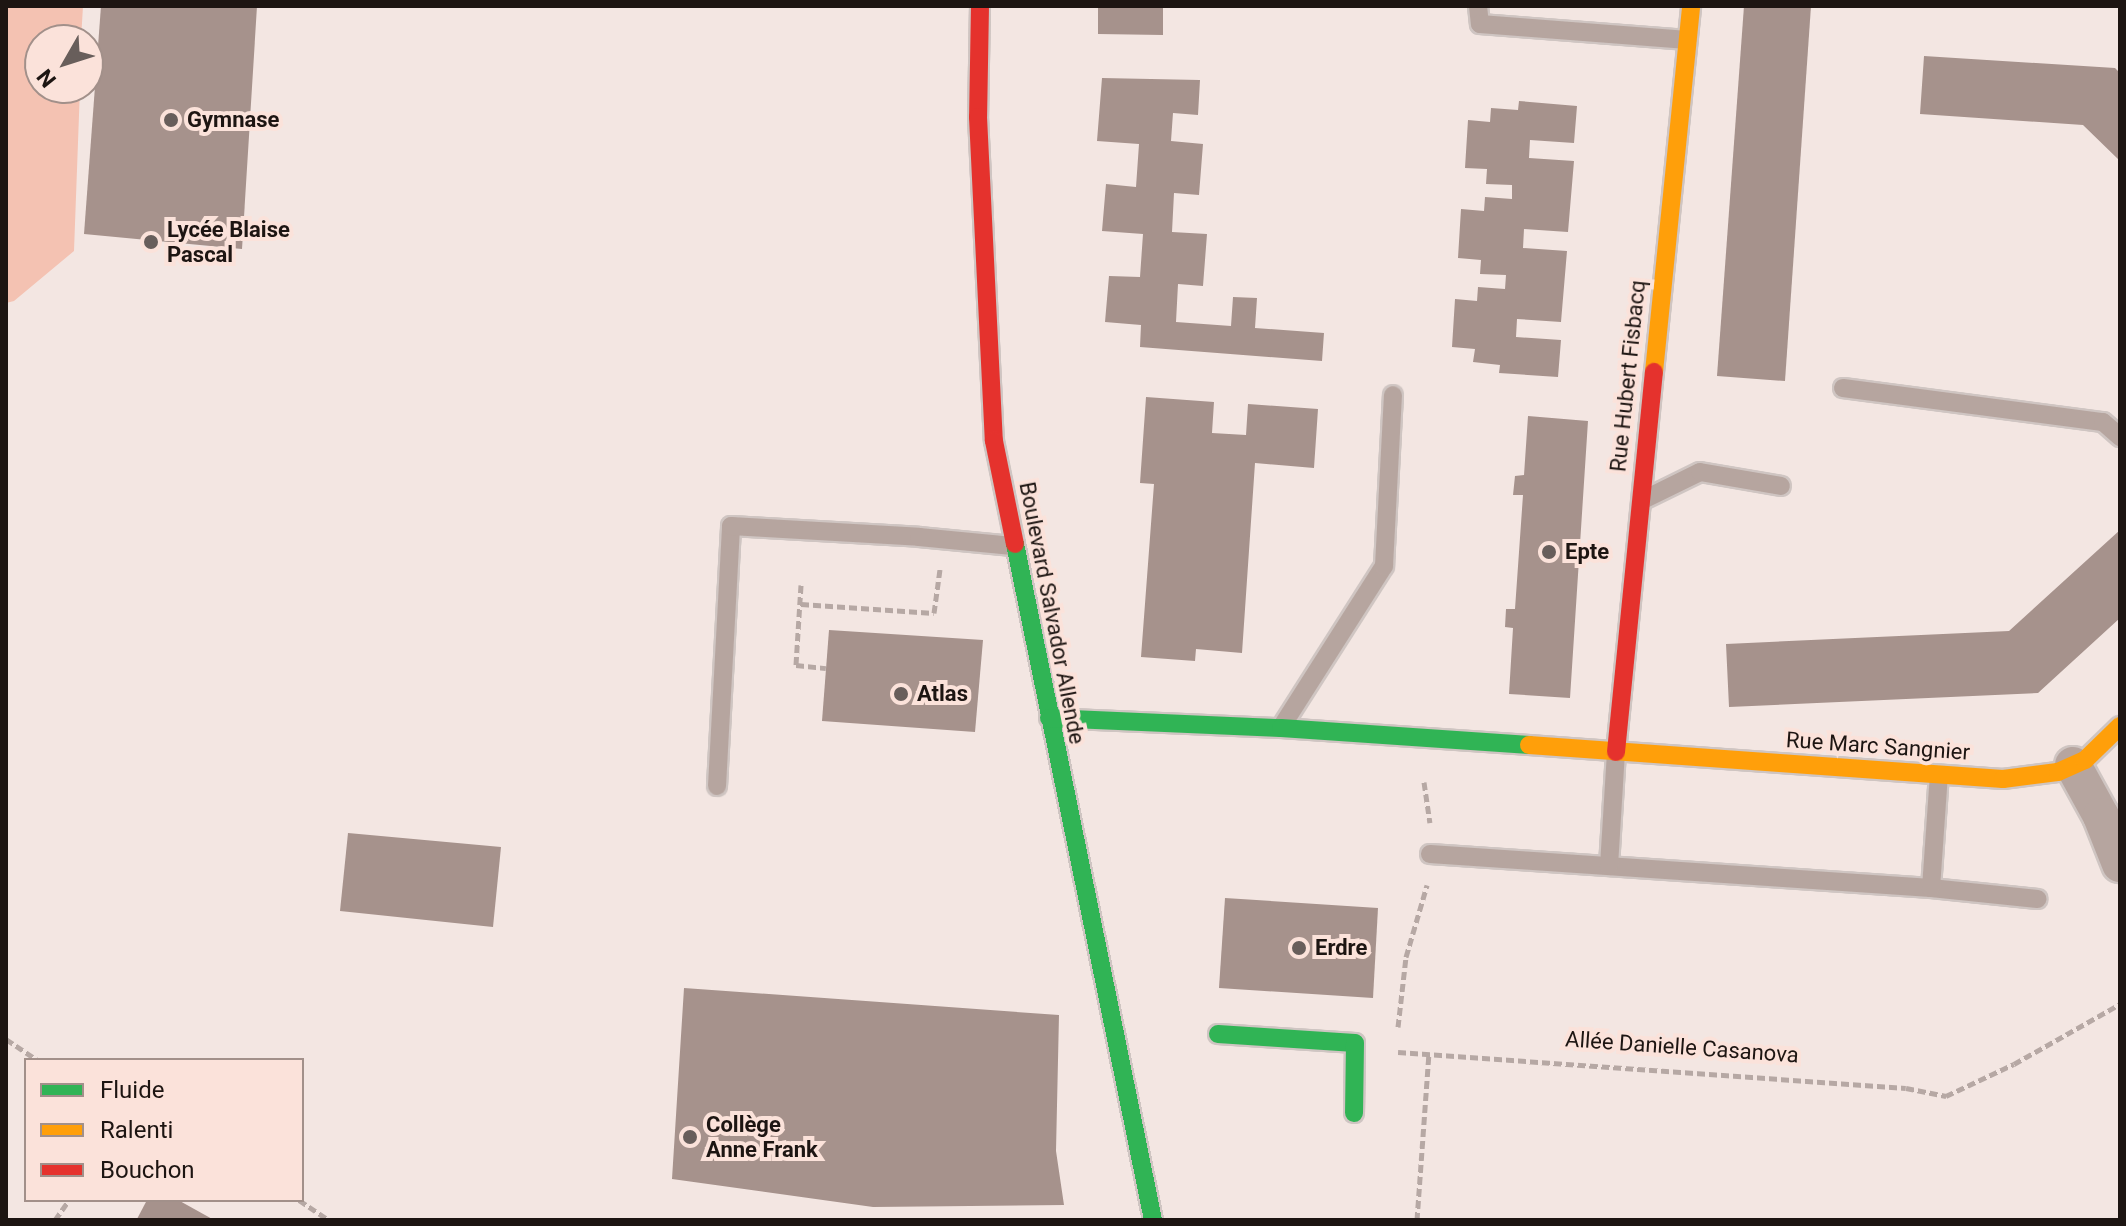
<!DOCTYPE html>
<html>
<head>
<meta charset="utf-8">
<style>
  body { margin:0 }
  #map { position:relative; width:2126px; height:1226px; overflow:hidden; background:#f3e6e2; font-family:Roboto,sans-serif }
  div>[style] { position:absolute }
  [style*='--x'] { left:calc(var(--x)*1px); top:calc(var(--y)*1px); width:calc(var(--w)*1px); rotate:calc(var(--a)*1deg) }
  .green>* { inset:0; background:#f4c2b2 }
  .building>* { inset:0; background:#a6928c }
  .path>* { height:5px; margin-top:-2.5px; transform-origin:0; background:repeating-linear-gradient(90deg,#b6a8a4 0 8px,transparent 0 12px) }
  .roads { filter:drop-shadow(2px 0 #cfc5c2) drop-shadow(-2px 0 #cfc5c2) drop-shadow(0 2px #cfc5c2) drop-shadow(0 -2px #cfc5c2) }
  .lane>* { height:18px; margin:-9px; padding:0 9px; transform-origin:9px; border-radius:9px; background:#b6a59f }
  .street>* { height:36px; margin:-18px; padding:0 18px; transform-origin:18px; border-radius:18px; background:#b6a59f }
  .fast>* { height:18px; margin:-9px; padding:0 9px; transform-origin:9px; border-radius:9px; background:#30b455 }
  .slow>* { height:18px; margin:-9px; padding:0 9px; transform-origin:9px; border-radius:9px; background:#ff9f0a }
  .jam>* { height:18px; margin:-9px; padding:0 9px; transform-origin:9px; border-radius:9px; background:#e5322d }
  .dots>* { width:22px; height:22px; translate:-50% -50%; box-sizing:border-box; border:4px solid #fbe2da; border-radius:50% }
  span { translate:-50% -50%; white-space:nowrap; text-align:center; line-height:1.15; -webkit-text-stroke:8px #fbe2da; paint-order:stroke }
  .poi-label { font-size:22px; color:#1d1512; font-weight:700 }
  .left { translate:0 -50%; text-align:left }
  .street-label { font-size:22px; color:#1d1512 }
  .frame { position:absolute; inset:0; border:8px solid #1d1512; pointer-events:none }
  .legend { position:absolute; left:24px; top:1058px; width:280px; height:144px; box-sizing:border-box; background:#fbe2da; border:2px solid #a2908a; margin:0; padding:10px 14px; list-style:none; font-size:24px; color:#1d1512 }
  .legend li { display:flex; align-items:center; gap:16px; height:40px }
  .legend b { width:40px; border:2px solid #a2908a }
  .north { position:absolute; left:24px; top:24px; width:80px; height:80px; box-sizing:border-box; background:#fbe2da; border:2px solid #a2908a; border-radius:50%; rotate:231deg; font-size:22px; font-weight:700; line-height:32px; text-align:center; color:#1d1512 }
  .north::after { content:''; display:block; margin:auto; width:28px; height:36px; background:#685e5b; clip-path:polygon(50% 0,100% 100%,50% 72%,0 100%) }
</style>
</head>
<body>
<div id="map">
  <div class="green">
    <i style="clip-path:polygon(6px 6px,83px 6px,81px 40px,40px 40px,40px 88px,80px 88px,74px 251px,14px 301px,6px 303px)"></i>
  </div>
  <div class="building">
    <i style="clip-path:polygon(101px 6px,257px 6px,242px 249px,84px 234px)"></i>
    <i style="clip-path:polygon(1098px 6px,1163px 6px,1163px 35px,1098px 34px)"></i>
    <i style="clip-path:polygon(1744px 6px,1811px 6px,1785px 381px,1717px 376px)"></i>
    <i style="clip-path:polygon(1924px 56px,2115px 68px,2120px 73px,2120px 161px,2083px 125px,1920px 114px)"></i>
    <i style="clip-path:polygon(1102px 78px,1200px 80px,1198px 115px,1173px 113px,1171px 141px,1203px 144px,1199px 195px,1174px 193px,1172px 232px,1207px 234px,1203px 286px,1178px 284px,1176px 322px,1231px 326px,1233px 297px,1257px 298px,1255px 328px,1324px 333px,1322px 361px,1140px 347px,1141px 325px,1105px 322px,1109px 276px,1140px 277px,1143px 234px,1102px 231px,1106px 184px,1136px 187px,1139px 144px,1097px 141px)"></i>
    <i style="clip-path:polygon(1519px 101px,1577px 106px,1574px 143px,1530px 140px,1529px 158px,1574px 161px,1568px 232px,1524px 229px,1523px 248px,1567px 251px,1561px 322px,1517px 319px,1516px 337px,1561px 340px,1558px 377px,1499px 373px,1500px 365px,1473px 362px,1475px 349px,1452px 347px,1455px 299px,1477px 301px,1478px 287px,1505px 289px,1506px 275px,1480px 274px,1481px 260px,1458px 258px,1461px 209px,1484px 211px,1485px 197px,1512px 199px,1512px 185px,1486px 184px,1487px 169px,1465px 168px,1468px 120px,1490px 122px,1491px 108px,1518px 110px)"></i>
    <i style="clip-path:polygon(1146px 397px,1214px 402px,1212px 433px,1246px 435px,1248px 404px,1318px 409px,1314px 468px,1255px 463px,1242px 653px,1196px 649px,1195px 661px,1141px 657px,1154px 484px,1140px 483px)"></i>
    <i style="clip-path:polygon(1528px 416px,1588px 421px,1570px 698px,1509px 694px,1513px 628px,1505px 627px,1506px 609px,1515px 609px,1523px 495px,1513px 495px,1515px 476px,1524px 475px)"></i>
    <i style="clip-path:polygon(2120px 530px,2120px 618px,2038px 693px,1729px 707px,1726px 644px,2009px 631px)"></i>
    <i style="clip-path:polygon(829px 630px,983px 640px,975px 732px,822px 721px)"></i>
    <i style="clip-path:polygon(348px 833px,501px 847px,493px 927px,340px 911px)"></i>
    <i style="clip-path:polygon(1225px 898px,1378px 908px,1373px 998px,1219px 988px)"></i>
    <i style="clip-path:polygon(684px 988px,1059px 1015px,1056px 1151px,1064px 1205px,873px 1207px,672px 1179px)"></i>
    <i style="clip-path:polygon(147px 1200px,178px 1200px,214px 1220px,140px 1220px,137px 1219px)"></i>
  </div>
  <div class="path">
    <i style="--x:801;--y:585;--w:80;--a:93.6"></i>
    <i style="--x:796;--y:665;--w:30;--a:6"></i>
    <i style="--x:801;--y:604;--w:133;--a:3.9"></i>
    <i style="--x:934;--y:613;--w:44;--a:-82.2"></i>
    <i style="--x:1424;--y:782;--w:41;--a:81.7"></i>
    <i style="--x:1398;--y:1027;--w:70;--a:-83.5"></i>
    <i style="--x:1406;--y:957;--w:75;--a:-73.7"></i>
    <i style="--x:6;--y:1039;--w:37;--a:34"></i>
    <i style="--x:1398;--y:1052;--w:509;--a:4.05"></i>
    <i style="--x:1906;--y:1088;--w:41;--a:11.3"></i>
    <i style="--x:1946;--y:1096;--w:75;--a:-25.2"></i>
    <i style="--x:2014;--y:1064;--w:122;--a:-29.5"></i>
    <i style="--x:299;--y:1200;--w:36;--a:34"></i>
    <i style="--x:55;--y:1220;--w:24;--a:-55"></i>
    <i style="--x:556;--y:1220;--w:4;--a:0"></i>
    <i style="--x:1417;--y:1220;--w:166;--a:-85.9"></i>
  </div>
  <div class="roads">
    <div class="lane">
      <i style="--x:1478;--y:6;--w:18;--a:84"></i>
      <i style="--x:1480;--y:24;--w:208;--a:4.4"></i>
      <i style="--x:1843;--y:388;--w:262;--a:7.5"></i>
      <i style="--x:2103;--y:422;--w:23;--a:41"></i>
      <i style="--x:1645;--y:499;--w:61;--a:-26.1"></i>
      <i style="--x:1700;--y:472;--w:82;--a:9.8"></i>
      <i style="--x:1282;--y:726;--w:190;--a:-57.5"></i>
      <i style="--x:1384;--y:566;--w:171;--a:-87"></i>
      <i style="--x:717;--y:786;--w:260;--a:-86.9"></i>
      <i style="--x:731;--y:526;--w:188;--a:3.3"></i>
      <i style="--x:919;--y:537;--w:94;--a:5.5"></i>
      <i style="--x:1430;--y:854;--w:502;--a:3.88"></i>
      <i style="--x:1931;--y:888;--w:107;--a:5.9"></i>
      <i style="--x:1609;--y:866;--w:114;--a:-86.5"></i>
      <i style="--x:1931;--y:888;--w:113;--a:-86"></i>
    </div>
    <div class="street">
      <i style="--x:2073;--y:765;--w:58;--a:61.2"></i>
      <i style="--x:2101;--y:816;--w:52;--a:68.4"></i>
    </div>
    <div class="fast">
      <i style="--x:1015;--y:544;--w:690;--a:78.46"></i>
      <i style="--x:1049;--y:718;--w:232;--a:2.5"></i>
      <i style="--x:1281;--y:728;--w:249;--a:3.9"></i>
      <i style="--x:1218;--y:1034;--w:137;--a:3.8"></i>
      <i style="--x:1355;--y:1043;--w:70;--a:90.8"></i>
    </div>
    <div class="slow">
      <i style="--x:1654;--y:372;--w:368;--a:-84.2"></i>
      <i style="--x:1529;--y:745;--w:475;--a:4.1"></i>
      <i style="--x:2003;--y:779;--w:55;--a:-7.3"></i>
      <i style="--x:2058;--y:772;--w:30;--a:-24"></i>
      <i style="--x:2085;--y:760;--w:49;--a:-44.2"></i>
    </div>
    <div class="jam">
      <i style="--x:980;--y:6;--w:111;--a:91"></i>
      <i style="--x:978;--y:117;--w:324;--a:87.2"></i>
      <i style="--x:994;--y:441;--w:105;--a:78.5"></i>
      <i style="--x:1616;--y:752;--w:382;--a:-84.3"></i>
    </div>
  </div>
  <div class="dots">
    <i style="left:171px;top:120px;background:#685e5b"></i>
    <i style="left:151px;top:242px;background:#685e5b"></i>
    <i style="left:1549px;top:552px;background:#685e5b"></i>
    <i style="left:901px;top:694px;background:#685e5b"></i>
    <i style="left:1299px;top:948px;background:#685e5b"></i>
    <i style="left:690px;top:1137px;background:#685e5b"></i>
  </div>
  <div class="poi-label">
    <span class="left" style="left:187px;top:120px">Gymnase</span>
    <span class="left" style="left:167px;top:242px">Lycée Blaise<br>Pascal</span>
    <span class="left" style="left:1565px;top:552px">Epte</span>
    <span class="left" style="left:917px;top:694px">Atlas</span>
    <span class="left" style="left:1315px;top:948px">Erdre</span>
    <span class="left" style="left:706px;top:1137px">Collège<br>Anne Frank</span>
  </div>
  <div class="street-label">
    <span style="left:1628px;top:376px;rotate:-84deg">Rue Hubert Fisbacq</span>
    <span style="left:1052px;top:613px;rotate:79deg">Boulevard Salvador Allende</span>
    <span style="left:1878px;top:746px;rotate:4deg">Rue Marc Sangnier</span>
    <span style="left:1682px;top:1047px;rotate:4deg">Allée Danielle Casanova</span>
  </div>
  <div class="frame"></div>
  <ul class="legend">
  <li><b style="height:10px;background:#30b455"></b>Fluide</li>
  <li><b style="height:10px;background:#ff9f0a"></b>Ralenti</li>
  <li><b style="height:10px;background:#e5322d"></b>Bouchon</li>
  </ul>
  <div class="north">N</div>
</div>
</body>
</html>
